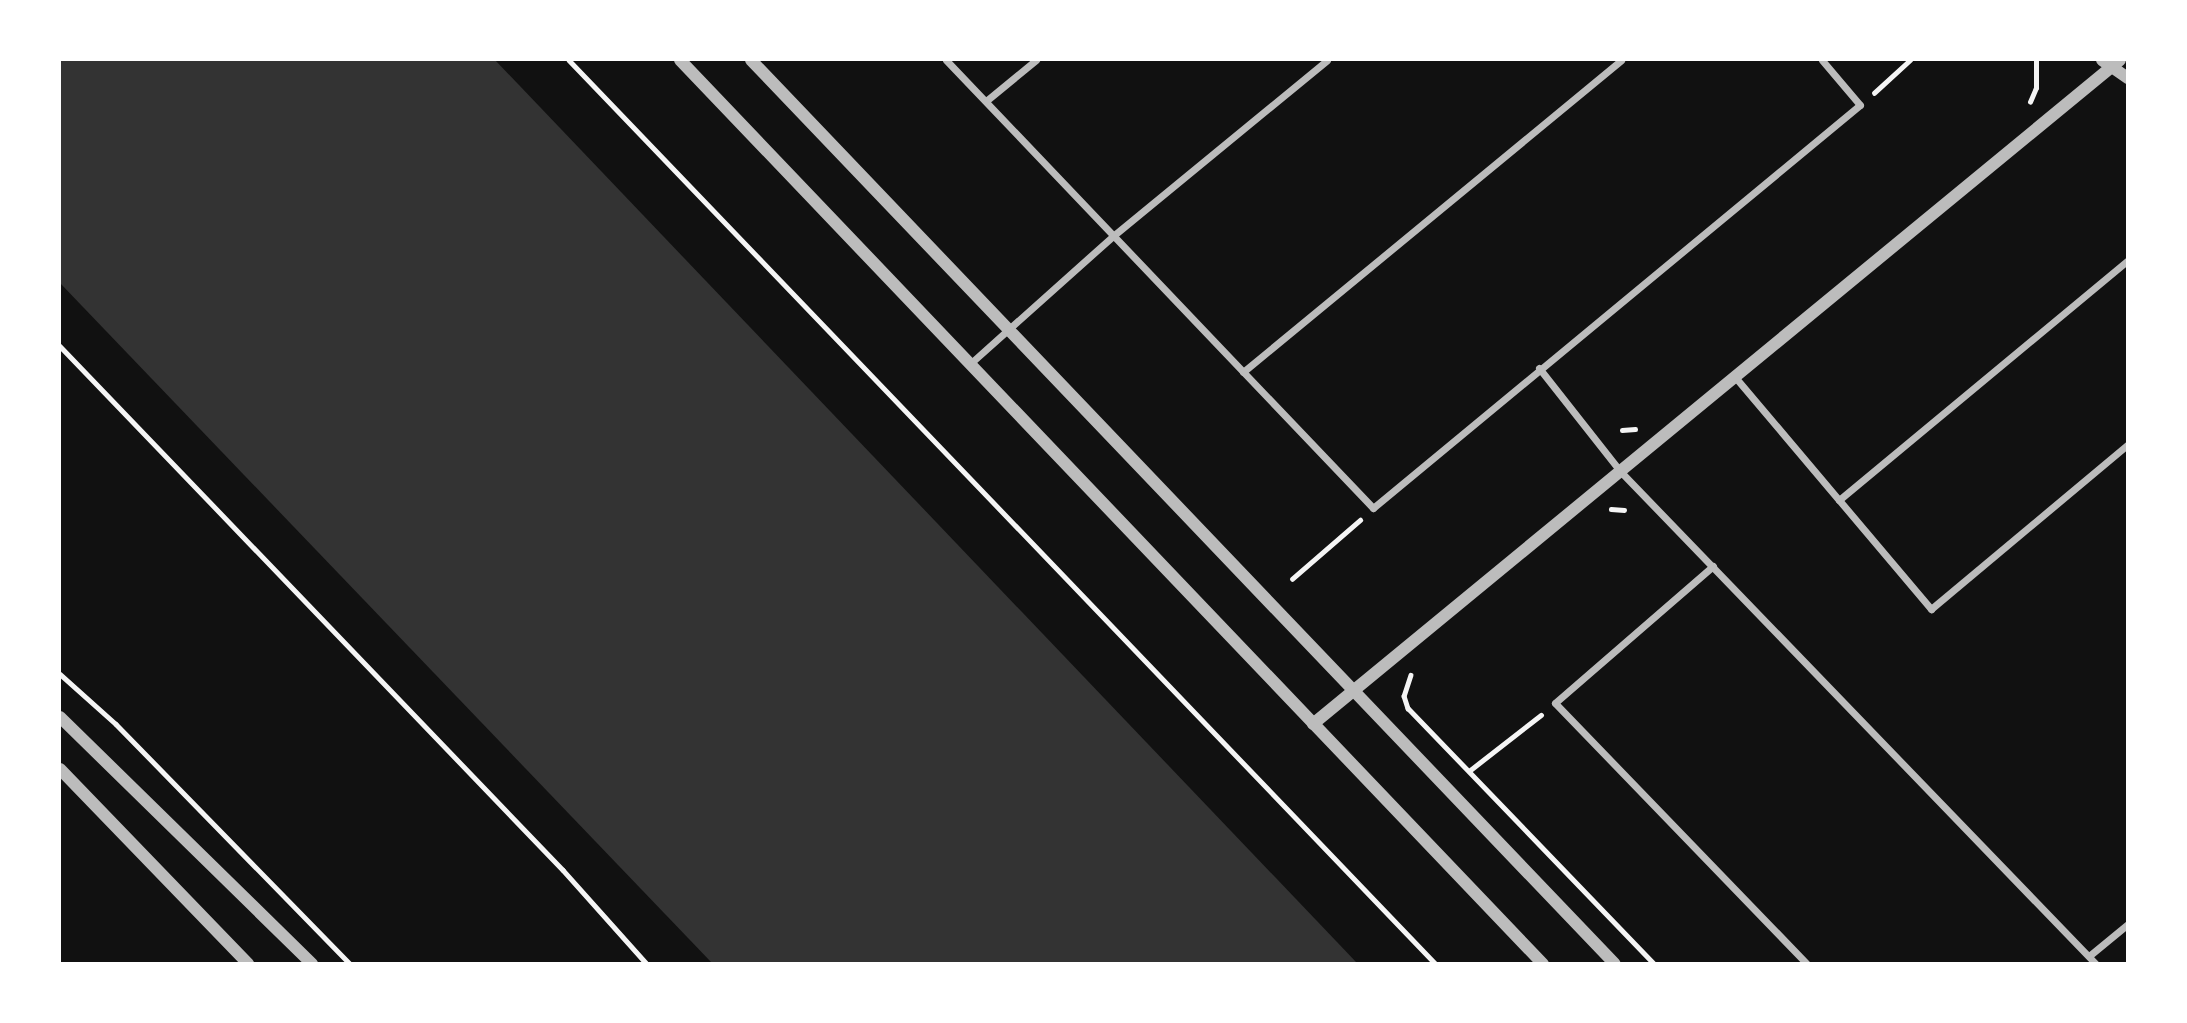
<!DOCTYPE html>
<html>
<head>
<meta charset="utf-8">
<style>
  body { margin:0 }
  #map { position:relative; width:2187px; height:1023px; overflow:hidden; background:#111; font-family:Figtree,sans-serif }
  div>[style] { position:absolute }
  [style*='--x'] { left:calc(var(--x)*1px); top:calc(var(--y)*1px); width:calc(var(--w)*1px); rotate:calc(var(--a)*1deg) }
  .water>* { inset:0; background:#333 }
  .path>* { height:4.5px; margin:-2.25px; padding:0 2.25px; transform-origin:2.25px; border-radius:2.25px; background:#f5f5f5 }
  .minor>* { height:7px; margin:-3.5px; padding:0 3.5px; transform-origin:3.5px; border-radius:3.5px; background:#bcbcbc }
  .tertiary>* { height:12px; margin:-6px; padding:0 6px; transform-origin:6px; border-radius:6px; background:#bcbcbc }
  span { translate:-50% -50%; white-space:nowrap; text-align:center; line-height:1.15; -webkit-text-stroke:6px #fff; paint-order:stroke }
  .frame { position:absolute; inset:0; border:61px solid #fff; pointer-events:none }
</style>
</head>
<body>
<div id="map">
  <div class="water">
    <i style="clip-path:polygon(60px 60px,495px 60px,1357px 963px,712px 963px,60px 283px)"></i>
  </div>
  <div class="path">
    <i style="--x:569;--y:60;--w:1253;--a:46.2"></i>
    <i style="--x:1874;--y:93;--w:49;--a:-42.5"></i>
    <i style="--x:2030;--y:102;--w:15;--a:-67"></i>
    <i style="--x:2036;--y:88;--w:28;--a:-90"></i>
    <i style="--x:60;--y:346;--w:726;--a:46.17"></i>
    <i style="--x:563;--y:870;--w:126;--a:48.2"></i>
    <i style="--x:1622;--y:430;--w:13;--a:-4"></i>
    <i style="--x:1611;--y:509;--w:13;--a:4"></i>
    <i style="--x:1292;--y:579;--w:90;--a:-40.9"></i>
    <i style="--x:60;--y:674;--w:75;--a:41.8"></i>
    <i style="--x:116;--y:724;--w:335;--a:45.7"></i>
    <i style="--x:1411;--y:675;--w:22;--a:108"></i>
    <i style="--x:1404;--y:696;--w:13;--a:72"></i>
    <i style="--x:1408;--y:708;--w:355;--a:46.1"></i>
    <i style="--x:1469;--y:771;--w:91;--a:-37.9"></i>
  </div>
  <div class="minor">
    <i style="--x:946;--y:60;--w:619;--a:46.37"></i>
    <i style="--x:1373;--y:508;--w:632;--a:-39.61"></i>
    <i style="--x:1860;--y:105;--w:59;--a:-130.2"></i>
    <i style="--x:986;--y:101;--w:65;--a:-39.4"></i>
    <i style="--x:972;--y:362;--w:189;--a:-41.8"></i>
    <i style="--x:1113;--y:236;--w:277;--a:-39.4"></i>
    <i style="--x:1539;--y:368;--w:131;--a:51.8"></i>
    <i style="--x:1620;--y:471;--w:685;--a:46.01"></i>
    <i style="--x:1243;--y:372;--w:490;--a:-39.5"></i>
    <i style="--x:1735;--y:377;--w:161;--a:49.8"></i>
    <i style="--x:1839;--y:500;--w:376;--a:-39.7"></i>
    <i style="--x:1839;--y:500;--w:143;--a:49.8"></i>
    <i style="--x:1931;--y:609;--w:257;--a:-39.9"></i>
    <i style="--x:1713;--y:566;--w:209;--a:139.1"></i>
    <i style="--x:1555;--y:703;--w:363;--a:46"></i>
    <i style="--x:2089;--y:956;--w:50;--a:-39.4"></i>
  </div>
  <div class="tertiary">
    <i style="--x:680;--y:60;--w:1250;--a:46.33"></i>
    <i style="--x:751;--y:60;--w:1250;--a:46.3"></i>
    <i style="--x:2102;--y:60;--w:32;--a:35"></i>
    <i style="--x:60;--y:717;--w:353;--a:44.4"></i>
    <i style="--x:1313;--y:724;--w:1045;--a:-39.45"></i>
    <i style="--x:60;--y:769;--w:271;--a:46"></i>
  </div>
  <div class="frame"></div>
</div>
</body>
</html>
